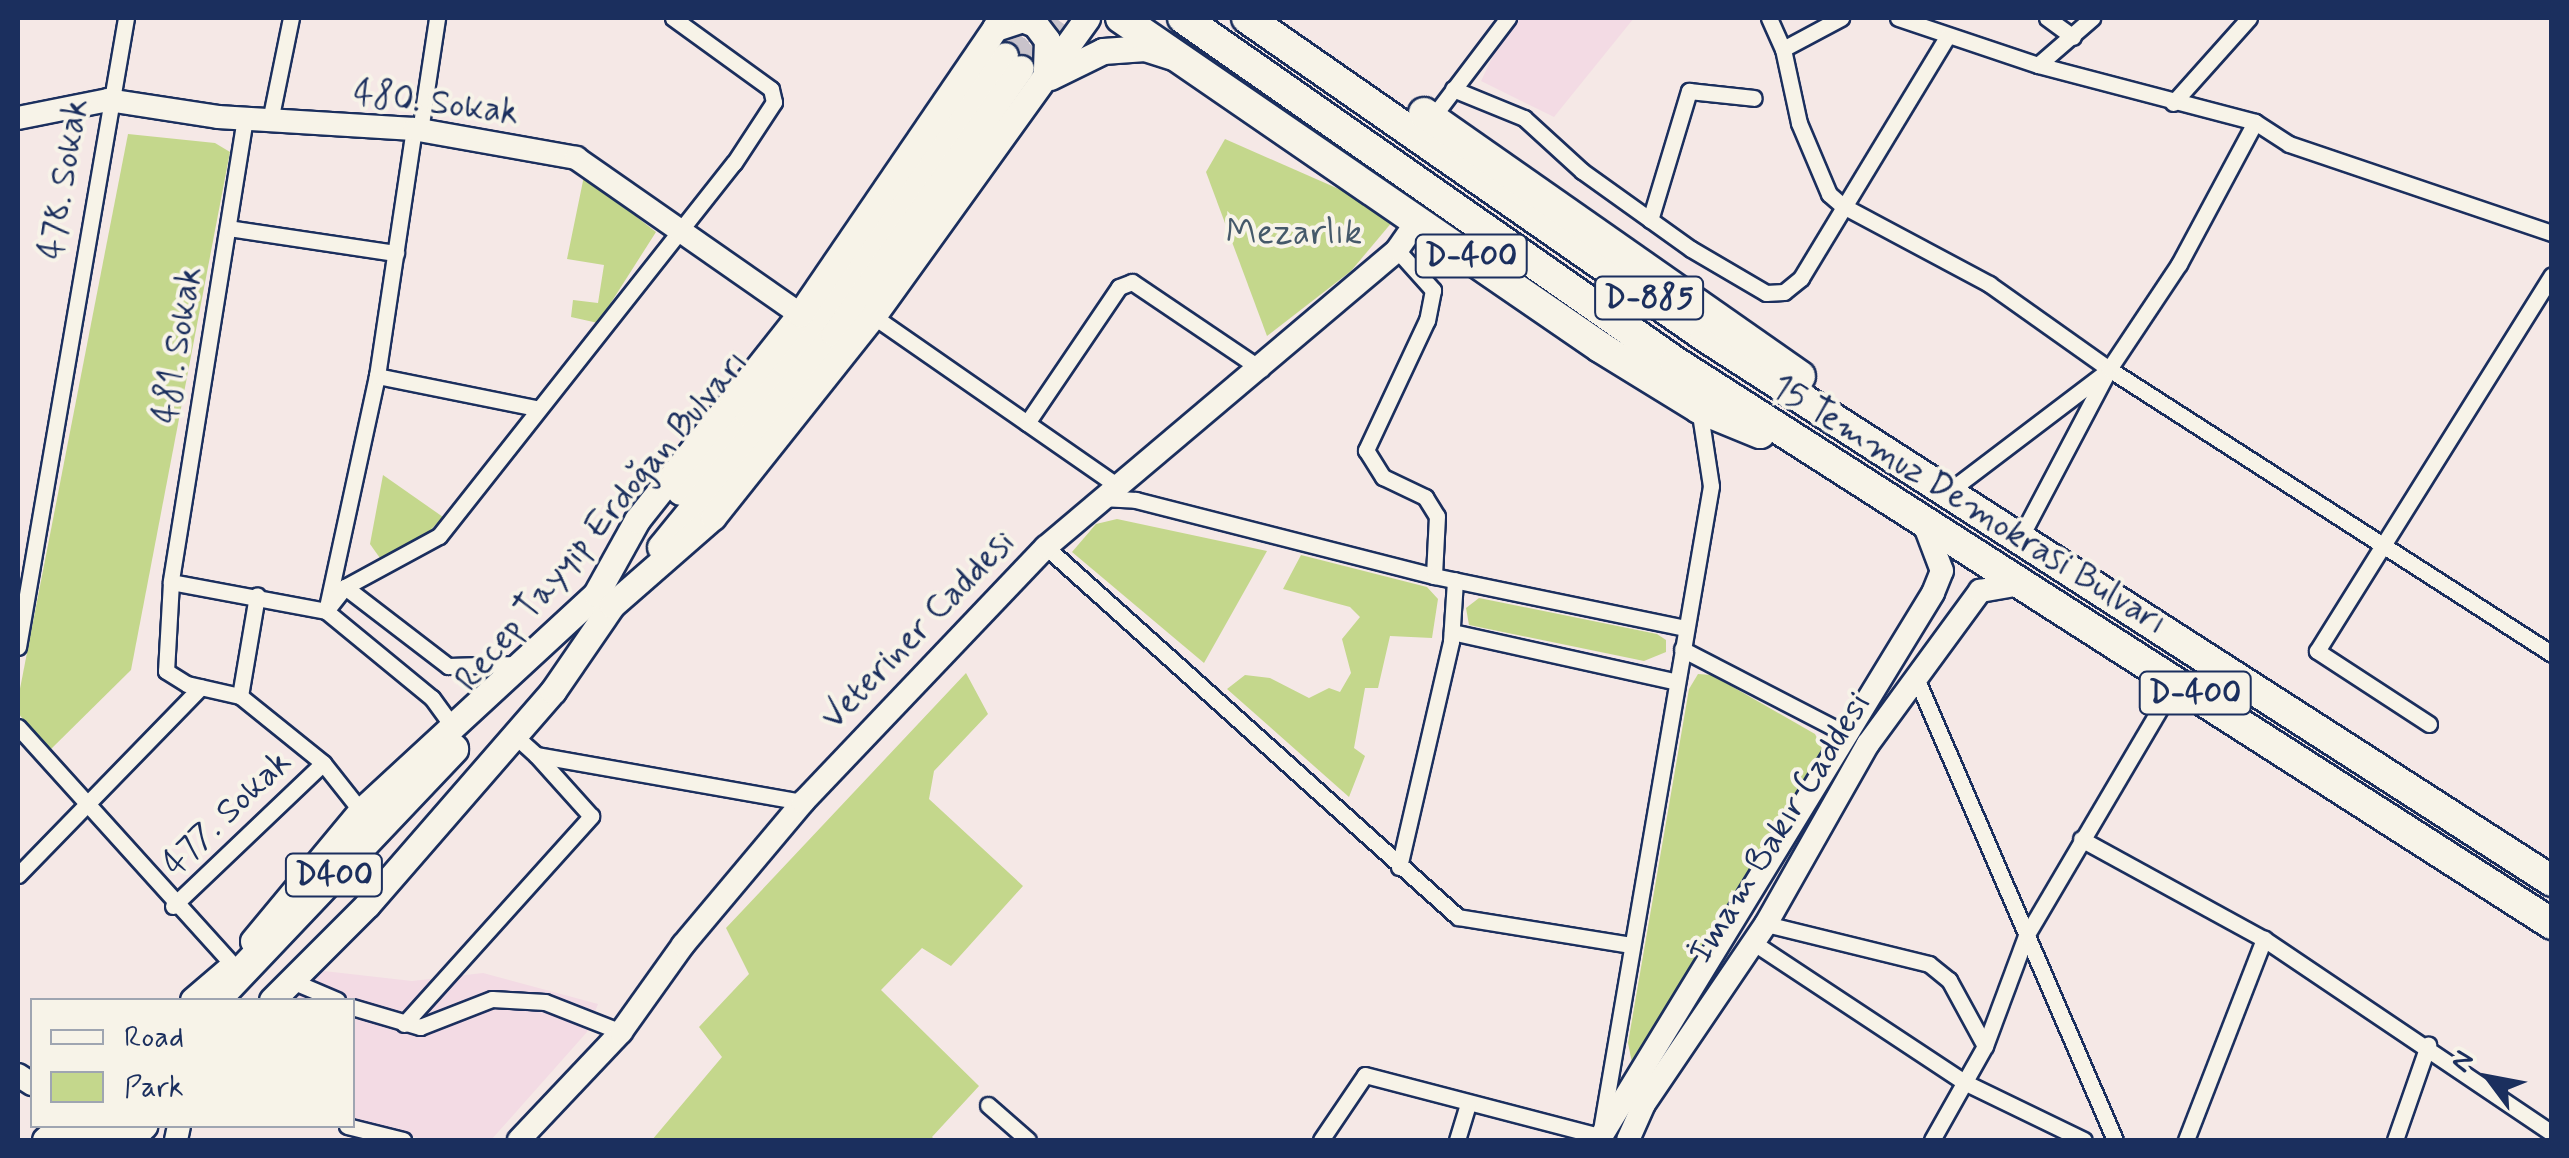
<!DOCTYPE html>
<html>
<head>
<meta charset="utf-8">
<style>
  body { margin:0 }
  #map { position:relative; width:2569px; height:1158px; overflow:hidden; background:#f5e8e6; font-family:Mynerve,sans-serif }
  div>[style] { position:absolute }
  [style*='--x'] { left:calc(var(--x)*1px); top:calc(var(--y)*1px); width:calc(var(--w)*1px); rotate:calc(var(--a)*1deg) }
  .built>* { inset:0; background:#f3dbe4 }
  .green>* { inset:0; background:#c4d78c }
  .primary-tunnel>* { height:25px; margin-top:-12.5px; transform-origin:0; background:repeating-linear-gradient(90deg,#c9c3cb 0 25px,transparent 0 37px) }
  .roads { filter:drop-shadow(2px 0 #1b2f5e) drop-shadow(-2px 0 #1b2f5e) drop-shadow(0 2px #1b2f5e) drop-shadow(0 -2px #1b2f5e) }
  .street>* { height:15px; margin:-7.5px; padding:0 7.5px; transform-origin:7.5px; border-radius:7.5px; background:#f7f3e8 }
  .secondary>* { height:22px; margin:-11px; padding:0 11px; transform-origin:11px; border-radius:11px; background:#f7f3e8 }
  .primary>* { height:25px; margin:-12.5px; padding:0 12.5px; transform-origin:12.5px; border-radius:12.5px; background:#f7f3e8 }
  .highway>* { height:30px; margin:-15px; padding:0 15px; transform-origin:15px; border-radius:15px; background:#f7f3e8 }
  span { translate:-50% -50%; white-space:nowrap; text-align:center; line-height:1.15; -webkit-text-stroke:8px #f7f3e8; paint-order:stroke }
  .shield-label span { padding:2px 8px; background:#f7f3e8; border:2px solid; border-radius:8px; -webkit-text-stroke-width:0 }
  .shield-label { font-size:32px; color:#1b2f5e; font-weight:700 }
  .street-label { font-size:35px; color:#1b2f5e }
  .park-label { font-size:35px; color:#45596a }
  .frame { position:absolute; inset:0; border:20px solid #1b2f5e; pointer-events:none }
  .legend { position:absolute; left:30px; top:998px; width:325px; height:130px; box-sizing:border-box; background:#f7f3e8; border:2px solid #9fa5b1; margin:0; padding:12px 18px; list-style:none; font-size:30px; color:#1b2f5e }
  .legend li { display:flex; align-items:center; gap:20px; height:50px }
  .legend b { width:50px; border:2px solid #9fa5b1 }
  .north { position:absolute; left:2439px; top:1028px; width:100px; height:100px; -webkit-text-stroke:8px #f7f3e8; paint-order:stroke; rotate:302deg; font-size:28px; font-weight:700; line-height:40px; text-align:center; color:#1b2f5e }
  .north::after { content:''; display:block; margin:auto; width:35px; height:45px; background:#1b2f5e; clip-path:polygon(50% 0,100% 100%,50% 72%,0 100%) }
</style>
</head>
<body>
<div id="map">
  <div class="built">
    <i style="clip-path:polygon(1511px 18px,1634px 18px,1554px 117px,1481px 81px)"></i>
    <i style="clip-path:polygon(324px 971px,412px 981px,483px 973px,598px 1004px,587px 1032px,491px 1140px,427px 1140px,353px 1122px,352px 1000px,294px 1000px)"></i>
  </div>
  <div class="green">
    <i style="clip-path:polygon(128px 134px,215px 143px,230px 152px,131px 670px,49px 751px,18px 713px,18px 699px)"></i>
    <i style="clip-path:polygon(1225px 139px,1398px 215px,1351px 271px,1267px 336px,1206px 172px)"></i>
    <i style="clip-path:polygon(584px 176px,656px 232px,598px 323px,571px 317px,573px 300px,598px 303px,604px 265px,567px 259px)"></i>
    <i style="clip-path:polygon(383px 475px,443px 517px,397px 565px,382px 561px,370px 544px)"></i>
    <i style="clip-path:polygon(1117px 519px,1267px 551px,1204px 663px,1072px 552px,1096px 524px)"></i>
    <i style="clip-path:polygon(1301px 555px,1427px 587px,1438px 599px,1432px 638px,1390px 636px,1378px 688px,1365px 688px,1354px 748px,1365px 756px,1349px 797px,1227px 689px,1245px 675px,1270px 678px,1309px 698px,1329px 688px,1340px 692px,1351px 673px,1342px 639px,1360px 617px,1350px 607px,1283px 589px)"></i>
    <i style="clip-path:polygon(1479px 598px,1657px 634px,1666px 640px,1666px 652px,1644px 661px,1469px 625px,1466px 608px)"></i>
    <i style="clip-path:polygon(966px 673px,988px 714px,934px 771px,929px 799px,1023px 886px,951px 966px,922px 948px,881px 990px,979px 1086px,932px 1137px,935px 1140px,652px 1140px,722px 1057px,699px 1027px,749px 974px,726px 928px)"></i>
    <i style="clip-path:polygon(1698px 674px,1712px 675px,1815px 734px,1828px 760px,1632px 1063px,1628px 1043px,1689px 689px)"></i>
  </div>
  <div class="primary-tunnel">
    <i style="--x:1005;--y:55;--w:45;--a:-56"></i>
    <i style="--x:1021;--y:68;--w:61;--a:-55"></i>
  </div>
  <div class="roads">
    <div class="street">
      <i style="--x:1769;--y:18;--w:34;--a:66"></i>
      <i style="--x:1783;--y:49;--w:66;--a:-28.1"></i>
      <i style="--x:1898;--y:18;--w:148;--a:18.6"></i>
      <i style="--x:2038;--y:65;--w:224;--a:14.7"></i>
      <i style="--x:2255;--y:122;--w:40;--a:32.9"></i>
      <i style="--x:2289;--y:144;--w:278;--a:18.7"></i>
      <i style="--x:2047;--y:18;--w:32;--a:36"></i>
      <i style="--x:1783;--y:49;--w:76;--a:77.8"></i>
      <i style="--x:1799;--y:123;--w:77;--a:67.1"></i>
      <i style="--x:1829;--y:194;--w:18;--a:41"></i>
      <i style="--x:1843;--y:206;--w:166;--a:28.1"></i>
      <i style="--x:1989;--y:284;--w:147;--a:35.3"></i>
      <i style="--x:2109;--y:369;--w:527;--a:32.75"></i>
      <i style="--x:2038;--y:65;--w:72;--a:-41"></i>
      <i style="--x:1453;--y:89;--w:77;--a:22.2"></i>
      <i style="--x:1524;--y:118;--w:79;--a:42.4"></i>
      <i style="--x:1582;--y:171;--w:134;--a:35.6"></i>
      <i style="--x:1691;--y:249;--w:87;--a:30.4"></i>
      <i style="--x:1766;--y:293;--w:18;--a:-3"></i>
      <i style="--x:1784;--y:292;--w:22;--a:-39"></i>
      <i style="--x:1801;--y:278;--w:282;--a:-58.8"></i>
      <i style="--x:2173;--y:103;--w:114;--a:-48.2"></i>
      <i style="--x:245;--y:118;--w:470;--a:99.1"></i>
      <i style="--x:171;--y:582;--w:89;--a:93.2"></i>
      <i style="--x:166;--y:671;--w:25;--a:32"></i>
      <i style="--x:187;--y:684;--w:54;--a:12.8"></i>
      <i style="--x:240;--y:696;--w:107;--a:38.9"></i>
      <i style="--x:323;--y:763;--w:61;--a:51.6"></i>
      <i style="--x:1432;--y:118;--w:126;--a:-52.8"></i>
      <i style="--x:270;--y:121;--w:105;--a:-78.5"></i>
      <i style="--x:420;--y:131;--w:114;--a:-81.4"></i>
      <i style="--x:1650;--y:220;--w:135;--a:-73.2"></i>
      <i style="--x:1689;--y:91;--w:65;--a:6.1"></i>
      <i style="--x:228;--y:228;--w:170;--a:8.5"></i>
      <i style="--x:1397;--y:250;--w:54;--a:48"></i>
      <i style="--x:1433;--y:290;--w:31;--a:101"></i>
      <i style="--x:1427;--y:320;--w:144;--a:115.1"></i>
      <i style="--x:1366;--y:450;--w:32;--a:58"></i>
      <i style="--x:1383;--y:477;--w:47;--a:25.5"></i>
      <i style="--x:1425;--y:497;--w:22;--a:58"></i>
      <i style="--x:1437;--y:516;--w:60;--a:92.9"></i>
      <i style="--x:873;--y:316;--w:296;--a:34.8"></i>
      <i style="--x:377;--y:376;--w:162;--a:11.4"></i>
      <i style="--x:1027;--y:423;--w:164;--a:-55.9"></i>
      <i style="--x:1119;--y:287;--w:14;--a:-21"></i>
      <i style="--x:1132;--y:282;--w:156;--a:34"></i>
      <i style="--x:1948;--y:492;--w:198;--a:-37.2"></i>
      <i style="--x:1100;--y:498;--w:36;--a:3"></i>
      <i style="--x:1136;--y:500;--w:308;--a:14.3"></i>
      <i style="--x:1434;--y:576;--w:257;--a:11.7"></i>
      <i style="--x:2019;--y:540;--w:193;--a:-62.2"></i>
      <i style="--x:2109;--y:369;--w:126;--a:-56.3"></i>
      <i style="--x:2179;--y:264;--w:161;--a:-61.8"></i>
      <i style="--x:1046;--y:547;--w:554;--a:41.93"></i>
      <i style="--x:1458;--y:917;--w:174;--a:9.2"></i>
      <i style="--x:171;--y:582;--w:158;--a:10.6"></i>
      <i style="--x:326;--y:611;--w:137;--a:39.4"></i>
      <i style="--x:432;--y:698;--w:34;--a:54"></i>
      <i style="--x:345;--y:587;--w:130;--a:37.5"></i>
      <i style="--x:448;--y:666;--w:68;--a:-1.7"></i>
      <i style="--x:327;--y:607;--w:236;--a:-77.8"></i>
      <i style="--x:377;--y:376;--w:250;--a:-81.5"></i>
      <i style="--x:326;--y:611;--w:31;--a:-52"></i>
      <i style="--x:345;--y:587;--w:107;--a:-28.5"></i>
      <i style="--x:439;--y:536;--w:476;--a:-51.7"></i>
      <i style="--x:734;--y:163;--w:73;--a:-56.7"></i>
      <i style="--x:774;--y:102;--w:13;--a:-103"></i>
      <i style="--x:771;--y:89;--w:121;--a:-144.1"></i>
      <i style="--x:1452;--y:632;--w:230;--a:12.5"></i>
      <i style="--x:18;--y:647;--w:638;--a:-80.26"></i>
      <i style="--x:1682;--y:649;--w:182;--a:27.4"></i>
      <i style="--x:1916;--y:678;--w:503;--a:66.7"></i>
      <i style="--x:240;--y:696;--w:102;--a:-80.4"></i>
      <i style="--x:2429;--y:724;--w:134;--a:-146.9"></i>
      <i style="--x:2317;--y:651;--w:443;--a:-58"></i>
      <i style="--x:18;--y:727;--w:321;--a:47.9"></i>
      <i style="--x:514;--y:735;--w:30;--a:42"></i>
      <i style="--x:536;--y:755;--w:271;--a:10"></i>
      <i style="--x:2081;--y:839;--w:209;--a:28.7"></i>
      <i style="--x:2264;--y:939;--w:347;--a:34"></i>
      <i style="--x:1399;--y:867;--w:232;--a:-77"></i>
      <i style="--x:1451;--y:641;--w:61;--a:-86.2"></i>
      <i style="--x:18;--y:875;--w:262;--a:-45.8"></i>
      <i style="--x:173;--y:906;--w:207;--a:-43.6"></i>
      <i style="--x:1766;--y:924;--w:168;--a:13.8"></i>
      <i style="--x:1929;--y:964;--w:26;--a:39"></i>
      <i style="--x:1949;--y:980;--w:75;--a:61.4"></i>
      <i style="--x:1754;--y:943;--w:252;--a:33.5"></i>
      <i style="--x:1964;--y:1082;--w:133;--a:25.8"></i>
      <i style="--x:292;--y:981;--w:49;--a:22.9"></i>
      <i style="--x:352;--y:1007;--w:71;--a:16.4"></i>
      <i style="--x:420;--y:1027;--w:77;--a:-21.3"></i>
      <i style="--x:492;--y:999;--w:53;--a:3.2"></i>
      <i style="--x:545;--y:1002;--w:82;--a:21.5"></i>
      <i style="--x:404;--y:1024;--w:280;--a:-48"></i>
      <i style="--x:591;--y:816;--w:82;--a:-132"></i>
      <i style="--x:988;--y:1105;--w:53;--a:41.2"></i>
      <i style="--x:347;--y:1126;--w:58;--a:14"></i>
      <i style="--x:1321;--y:1140;--w:78;--a:-55.9"></i>
      <i style="--x:1365;--y:1075;--w:243;--a:14.6"></i>
      <i style="--x:1600;--y:1136;--w:659;--a:-80.31"></i>
      <i style="--x:1711;--y:486;--w:79;--a:-98.7"></i>
      <i style="--x:1457;--y:1140;--w:39;--a:-73"></i>
      <i style="--x:1932;--y:1140;--w:108;--a:-60.6"></i>
      <i style="--x:1985;--y:1046;--w:117;--a:-69.6"></i>
      <i style="--x:2026;--y:936;--w:296;--a:-59.5"></i>
      <i style="--x:2186;--y:1140;--w:216;--a:-68.8"></i>
      <i style="--x:2395;--y:1140;--w:101;--a:-70.8"></i>
    </div>
    <div class="secondary">
      <i style="--x:18;--y:118;--w:92;--a:-11.3"></i>
      <i style="--x:108;--y:100;--w:111;--a:8.8"></i>
      <i style="--x:218;--y:117;--w:196;--a:3.5"></i>
      <i style="--x:414;--y:129;--w:165;--a:10.1"></i>
      <i style="--x:576;--y:158;--w:273;--a:34.9"></i>
      <i style="--x:18;--y:1075;--w:17;--a:33"></i>
      <i style="--x:176;--y:1140;--w:14;--a:-78"></i>
      <i style="--x:519;--y:1140;--w:149;--a:-46.6"></i>
      <i style="--x:621;--y:1032;--w:107;--a:-54.5"></i>
      <i style="--x:683;--y:945;--w:187;--a:-50"></i>
      <i style="--x:803;--y:802;--w:352;--a:-46.4"></i>
      <i style="--x:1046;--y:547;--w:460;--a:-40.2"></i>
      <i style="--x:1397;--y:250;--w:38;--a:-55"></i>
      <i style="--x:1599;--y:1140;--w:641;--a:-58.59"></i>
      <i style="--x:1933;--y:593;--w:24;--a:-68"></i>
      <i style="--x:1942;--y:571;--w:53;--a:-110.8"></i>
      <i style="--x:1628;--y:1140;--w:39;--a:-66"></i>
      <i style="--x:1644;--y:1104;--w:217;--a:-55.9"></i>
      <i style="--x:1766;--y:924;--w:207;--a:-60.5"></i>
      <i style="--x:1868;--y:744;--w:190;--a:-53.8"></i>
      <i style="--x:1980;--y:591;--w:39;--a:-10"></i>
    </div>
    <div class="primary">
      <i style="--x:995;--y:28;--w:28;--a:-18"></i>
      <i style="--x:1022;--y:19;--w:14;--a:21"></i>
      <i style="--x:1035;--y:24;--w:20;--a:53"></i>
      <i style="--x:1047;--y:40;--w:34;--a:92"></i>
      <i style="--x:1050;--y:77;--w:59;--a:-26.1"></i>
      <i style="--x:1103;--y:51;--w:42;--a:-4.1"></i>
      <i style="--x:1145;--y:48;--w:28;--a:18"></i>
      <i style="--x:680;--y:492;--w:104;--a:-49.7"></i>
      <i style="--x:747;--y:413;--w:441;--a:-54.2"></i>
      <i style="--x:660;--y:547;--w:275;--a:-50.8"></i>
      <i style="--x:834;--y:334;--w:325;--a:-54.9"></i>
      <i style="--x:253;--y:941;--w:169;--a:-50.3"></i>
      <i style="--x:361;--y:811;--w:320;--a:-42.7"></i>
      <i style="--x:596;--y:594;--w:85;--a:-61"></i>
      <i style="--x:637;--y:520;--w:263;--a:-51.6"></i>
      <i style="--x:800;--y:314;--w:358;--a:-55.7"></i>
      <i style="--x:193;--y:1000;--w:45;--a:-40.5"></i>
      <i style="--x:272;--y:1000;--w:134;--a:-45"></i>
      <i style="--x:367;--y:905;--w:284;--a:-49"></i>
      <i style="--x:553;--y:691;--w:104;--a:-55.5"></i>
      <i style="--x:612;--y:605;--w:134;--a:-41.1"></i>
      <i style="--x:713;--y:517;--w:257;--a:-51.5"></i>
      <i style="--x:873;--y:316;--w:367;--a:-54.3"></i>
      <i style="--x:45;--y:1140;--w:21;--a:-43"></i>
      <i style="--x:129;--y:1140;--w:21;--a:-43"></i>
    </div>
    <div class="highway">
      <i style="--x:1121;--y:18;--w:581;--a:34.48"></i>
      <i style="--x:1600;--y:347;--w:116;--a:31.6"></i>
      <i style="--x:1699;--y:408;--w:66;--a:22.3"></i>
      <i style="--x:1183;--y:18;--w:600;--a:34.96"></i>
      <i style="--x:1675;--y:362;--w:1042;--a:32.65"></i>
      <i style="--x:1247;--y:18;--w:559;--a:34.8"></i>
      <i style="--x:1706;--y:337;--w:1006;--a:32.74"></i>
      <i style="--x:1424;--y:113;--w:459;--a:35"></i>
      <i style="--x:215;--y:1000;--w:346;--a:-46.5"></i>
      <i style="--x:80;--y:1140;--w:21;--a:-43"></i>
      <i style="--x:109;--y:1140;--w:21;--a:-41"></i>
    </div>
  </div>
  <div class="shield-label">
    <span style="left:1471px;top:256px">D-400</span>
    <span style="left:1649px;top:298px">D-885</span>
    <span style="left:2195px;top:693px">D-400</span>
    <span style="left:334px;top:875px">D400</span>
  </div>
  <div class="street-label">
    <span style="left:436px;top:103px;rotate:7deg">480. Sokak</span>
    <span style="left:64px;top:179px;rotate:-81deg">478. Sokak</span>
    <span style="left:178px;top:345px;rotate:-81deg">481. Sokak</span>
    <span style="left:1969px;top:505px;rotate:32deg">15 Temmuz Demokrasi Bulvarı</span>
    <span style="left:602px;top:521px;rotate:-50deg">Recep Tayyip Erdoğan Bulvarı</span>
    <span style="left:918px;top:630px;rotate:-46deg">Veteriner Caddesi</span>
    <span style="left:227px;top:813px;rotate:-44deg">477. Sokak</span>
    <span style="left:1780px;top:828px;rotate:-58deg">İmam Bakır Caddesi</span>
  </div>
  <div class="park-label">
    <span style="left:1294px;top:233px">Mezarlık</span>
  </div>
  <div class="frame"></div>
  <ul class="legend">
  <li><b style="height:12px;background:#f7f3e8"></b>Road</li>
  <li><b style="height:28px;background:#c4d78c"></b>Park</li>
  </ul>
  <div class="north">N</div>
</div>
</body>
</html>
